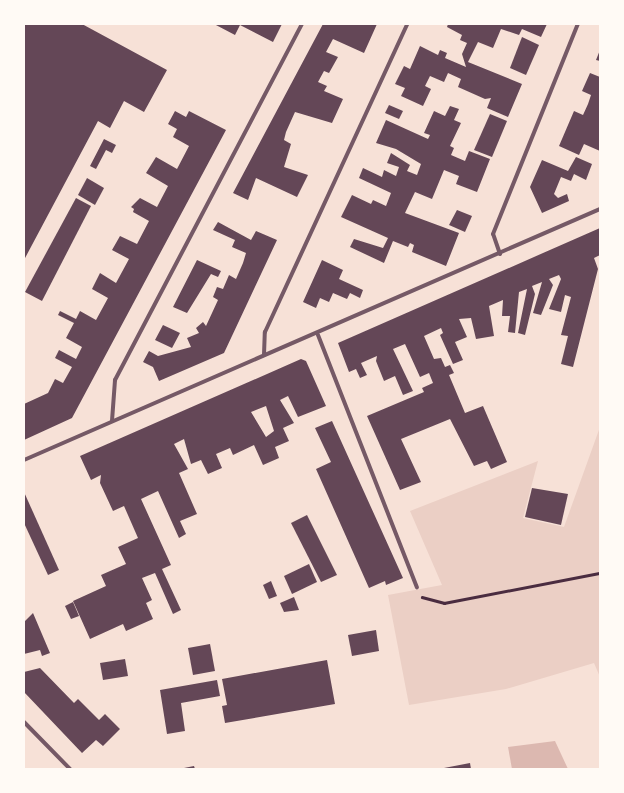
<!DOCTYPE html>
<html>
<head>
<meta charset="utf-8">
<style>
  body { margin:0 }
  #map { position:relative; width:624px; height:793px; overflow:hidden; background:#f7e1d7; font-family:Lora,serif }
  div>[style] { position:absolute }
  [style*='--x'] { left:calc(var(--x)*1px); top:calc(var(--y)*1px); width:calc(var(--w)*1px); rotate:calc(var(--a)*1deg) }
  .green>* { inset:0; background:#ebcfc5 }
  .water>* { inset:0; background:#dcb8b0 }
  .building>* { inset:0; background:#644757 }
  .path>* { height:2.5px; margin:-1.25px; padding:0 1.25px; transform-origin:1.25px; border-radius:1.25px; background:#4a2c40 }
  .minor>* { height:4px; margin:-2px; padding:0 2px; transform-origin:2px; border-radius:2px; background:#755966 }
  span { translate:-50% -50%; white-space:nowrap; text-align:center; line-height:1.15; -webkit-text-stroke:3px #fffaf5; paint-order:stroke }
  .frame { position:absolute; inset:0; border:25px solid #fffaf5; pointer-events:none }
</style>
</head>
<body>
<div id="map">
  <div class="green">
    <i style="clip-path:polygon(600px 427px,600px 677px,594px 663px,506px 689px,409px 705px,388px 595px,442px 585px,410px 511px,538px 461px,523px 518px,564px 527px)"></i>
  </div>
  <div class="water">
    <i style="clip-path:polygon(555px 741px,568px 769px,512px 769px,508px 747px)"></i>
  </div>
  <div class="building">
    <i style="clip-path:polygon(24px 24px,82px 24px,167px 70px,144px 112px,124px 101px,110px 128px,98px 121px,24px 260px)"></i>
    <i style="clip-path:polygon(214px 24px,282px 24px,273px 42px,240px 25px,235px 35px)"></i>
    <i style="clip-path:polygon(323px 24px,377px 24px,364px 53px,333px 39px,326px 52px,338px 57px,329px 73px,324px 71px,318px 82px,327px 86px,324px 91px,343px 99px,332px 123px,295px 112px,286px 132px,284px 140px,291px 144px,284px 167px,308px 175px,297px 197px,256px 178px,248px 200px,233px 193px)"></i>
    <i style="clip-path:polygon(448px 24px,547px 24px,541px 37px,522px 29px,519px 35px,501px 29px,493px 48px,478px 42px,468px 62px,522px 84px,508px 117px,487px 108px,491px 98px,485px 99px,458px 87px,461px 79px,448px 73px,444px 82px,430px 76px,425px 86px,431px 89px,423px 106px,401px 96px,405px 88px,395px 84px,404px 66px,410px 69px,420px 46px,438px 55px,440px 50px,447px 53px,445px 58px,466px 67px,462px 54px,467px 43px,460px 40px,462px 35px,447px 27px)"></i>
    <i style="clip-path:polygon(522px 37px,539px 45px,526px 75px,510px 68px)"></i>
    <i style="clip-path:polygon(600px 50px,600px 61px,596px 60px)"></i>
    <i style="clip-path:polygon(590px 73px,600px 77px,600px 151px,584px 144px,579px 155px,559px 146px,574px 111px,583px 115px,588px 104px,591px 95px,582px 91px)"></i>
    <i style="clip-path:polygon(389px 105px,403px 111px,399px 119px,385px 113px)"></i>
    <i style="clip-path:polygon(450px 106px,459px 109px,454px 120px,461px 123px,450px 146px,454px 148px,451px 155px,465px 161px,469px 151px,490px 159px,477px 192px,456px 184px,459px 176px,444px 170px,432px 199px,415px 192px,405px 213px,459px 233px,446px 266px,412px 252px,414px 245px,410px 243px,408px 247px,393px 241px,384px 263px,350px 247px,354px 239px,383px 248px,388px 238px,341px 217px,352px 195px,371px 204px,373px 200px,386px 206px,391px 193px,359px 178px,363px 168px,382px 177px,384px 170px,396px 176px,399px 167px,387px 163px,391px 153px,410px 165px,407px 171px,417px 175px,421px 164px,396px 149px,376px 143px,386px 120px,428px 139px,430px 135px,424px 133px,434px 111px,445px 116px)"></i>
    <i style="clip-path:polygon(175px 111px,186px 117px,189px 111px,226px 130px,72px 418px,24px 440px,24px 404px,48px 393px,55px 379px,63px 383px,72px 367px,55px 358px,59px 350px,76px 359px,82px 347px,66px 338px,74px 323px,58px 315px,60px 311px,76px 319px,80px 311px,96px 320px,108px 298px,92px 289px,100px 273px,116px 283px,129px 259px,112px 250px,120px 236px,137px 244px,149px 221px,133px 212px,134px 209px,131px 207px,140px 198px,157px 207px,168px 186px,146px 173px,156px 157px,177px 169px,189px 146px,173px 137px,177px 129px,168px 124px)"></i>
    <i style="clip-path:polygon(490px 114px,507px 121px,492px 157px,474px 150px)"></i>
    <i style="clip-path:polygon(104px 139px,116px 145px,112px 153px,106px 150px,96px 169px,90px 166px)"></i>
    <i style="clip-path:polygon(576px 157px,592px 164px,586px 180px,574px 174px,571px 181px,561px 177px,554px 194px,558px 198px,567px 194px,569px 201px,542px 213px,530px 187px,542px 160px,568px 171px)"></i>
    <i style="clip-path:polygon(87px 178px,104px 188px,95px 205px,78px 195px)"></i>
    <i style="clip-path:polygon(76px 198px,91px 206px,42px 301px,25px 292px)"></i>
    <i style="clip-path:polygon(457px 210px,472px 216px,465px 232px,449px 225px)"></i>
    <i style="clip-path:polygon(218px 222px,251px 240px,256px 231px,277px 240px,224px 353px,159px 381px,153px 367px,143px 362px,149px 351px,158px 356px,191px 347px,187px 338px,199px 333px,196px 328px,203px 322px,206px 326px,218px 300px,213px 297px,217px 287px,223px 289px,229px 275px,236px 279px,243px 263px,246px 253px,232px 247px,235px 240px,213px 230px)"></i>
    <i style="clip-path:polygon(600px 228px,600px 255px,594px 258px,598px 269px,573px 367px,561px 364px,568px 336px,561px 335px,571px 297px,565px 295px,561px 312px,549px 309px,561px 279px,559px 275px,549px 279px,553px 285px,541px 315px,533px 313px,542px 282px,532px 286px,535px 294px,525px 335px,518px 333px,527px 289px,519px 292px,515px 333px,508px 332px,510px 316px,502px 316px,503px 300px,489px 306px,494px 336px,476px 339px,471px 318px,459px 319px,467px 337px,455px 342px,463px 360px,453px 364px,440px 335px,443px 333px,441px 328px,424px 336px,434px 359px,441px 358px,445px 367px,450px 365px,454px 373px,449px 375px,465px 413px,483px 406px,507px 462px,491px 469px,487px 461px,474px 466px,450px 419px,401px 439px,421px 482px,400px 490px,367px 416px,424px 392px,422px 388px,433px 383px,429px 373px,420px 377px,405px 344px,393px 349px,413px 391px,403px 395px,395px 376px,384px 381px,376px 361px,377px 356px,361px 363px,367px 375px,360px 378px,356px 369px,349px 372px,338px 343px)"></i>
    <i style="clip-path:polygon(197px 260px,221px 271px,218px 277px,211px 274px,187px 313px,173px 307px)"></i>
    <i style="clip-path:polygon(322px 260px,343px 270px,339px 279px,363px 290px,360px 298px,350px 293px,347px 299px,333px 293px,329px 302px,320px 298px,316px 308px,303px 302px)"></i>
    <i style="clip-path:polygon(163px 325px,180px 333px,172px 348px,155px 340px)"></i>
    <i style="clip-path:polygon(evenodd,301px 359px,306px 361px,326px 406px,298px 417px,288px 396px,280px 400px,294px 423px,283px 428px,289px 441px,275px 447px,279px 458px,263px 465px,254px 445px,233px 455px,230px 448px,216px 454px,222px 468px,208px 474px,201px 460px,191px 464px,184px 439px,174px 444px,188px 469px,179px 473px,197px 514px,180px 521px,186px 534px,179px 538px,158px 491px,141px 499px,171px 565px,162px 569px,181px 610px,173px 614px,155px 573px,142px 578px,152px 600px,146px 603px,153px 619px,126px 631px,123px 624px,90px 639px,73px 601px,106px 586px,101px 575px,126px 564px,118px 547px,138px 538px,124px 506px,113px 511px,100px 483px,101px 475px,91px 480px,80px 456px,301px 359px,266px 406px,274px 431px,266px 437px,251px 412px,266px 406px)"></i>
    <i style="clip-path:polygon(332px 421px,403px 578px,386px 585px,385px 581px,369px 588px,316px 469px,331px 462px,315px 428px)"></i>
    <i style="clip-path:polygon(532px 488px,568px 494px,561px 525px,525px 517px)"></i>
    <i style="clip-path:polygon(24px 492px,59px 570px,48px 575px,24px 523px)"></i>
    <i style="clip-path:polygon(307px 515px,337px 575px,321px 582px,291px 523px)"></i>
    <i style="clip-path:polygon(309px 564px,317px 582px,292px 594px,284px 576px)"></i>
    <i style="clip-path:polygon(271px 581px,277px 596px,269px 599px,263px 585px)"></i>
    <i style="clip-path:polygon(294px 597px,299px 610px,284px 612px,280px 603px)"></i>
    <i style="clip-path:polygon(73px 602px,79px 616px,71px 619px,65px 606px)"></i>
    <i style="clip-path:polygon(33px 613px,50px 653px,42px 656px,40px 650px,24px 654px,24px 622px)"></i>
    <i style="clip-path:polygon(376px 630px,379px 651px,352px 656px,348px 635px)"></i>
    <i style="clip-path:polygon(210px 644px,215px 671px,193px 675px,188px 648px)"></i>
    <i style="clip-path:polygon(125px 659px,128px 676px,103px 680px,100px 663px)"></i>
    <i style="clip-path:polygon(327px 660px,335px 704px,225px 723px,222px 706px,227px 705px,222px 679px)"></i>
    <i style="clip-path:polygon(40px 668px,74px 703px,78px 699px,99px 720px,105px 714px,120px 729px,103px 746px,96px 740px,82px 753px,24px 692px,24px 672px)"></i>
    <i style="clip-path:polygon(217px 680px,220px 696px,181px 703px,185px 731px,167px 734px,160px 690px)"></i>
    <i style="clip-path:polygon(470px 763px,471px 769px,444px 769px,444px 768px)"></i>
    <i style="clip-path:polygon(194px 766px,195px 769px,184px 769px,184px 768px)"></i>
  </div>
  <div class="path">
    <i style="--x:422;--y:597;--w:23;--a:15"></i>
    <i style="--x:444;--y:603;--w:159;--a:-10.9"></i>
  </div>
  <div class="minor">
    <i style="--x:500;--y:254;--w:21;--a:-109"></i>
    <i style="--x:493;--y:234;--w:227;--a:-68"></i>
    <i style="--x:318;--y:335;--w:271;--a:68.6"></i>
    <i style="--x:264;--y:355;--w:23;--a:-88"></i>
    <i style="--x:265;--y:332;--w:339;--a:-65.2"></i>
    <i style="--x:112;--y:421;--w:41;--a:-85.8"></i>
    <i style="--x:115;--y:380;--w:402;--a:-62.3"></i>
    <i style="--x:24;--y:460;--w:628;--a:-23.55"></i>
    <i style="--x:24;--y:722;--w:66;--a:45.6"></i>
  </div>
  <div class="frame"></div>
</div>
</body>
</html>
